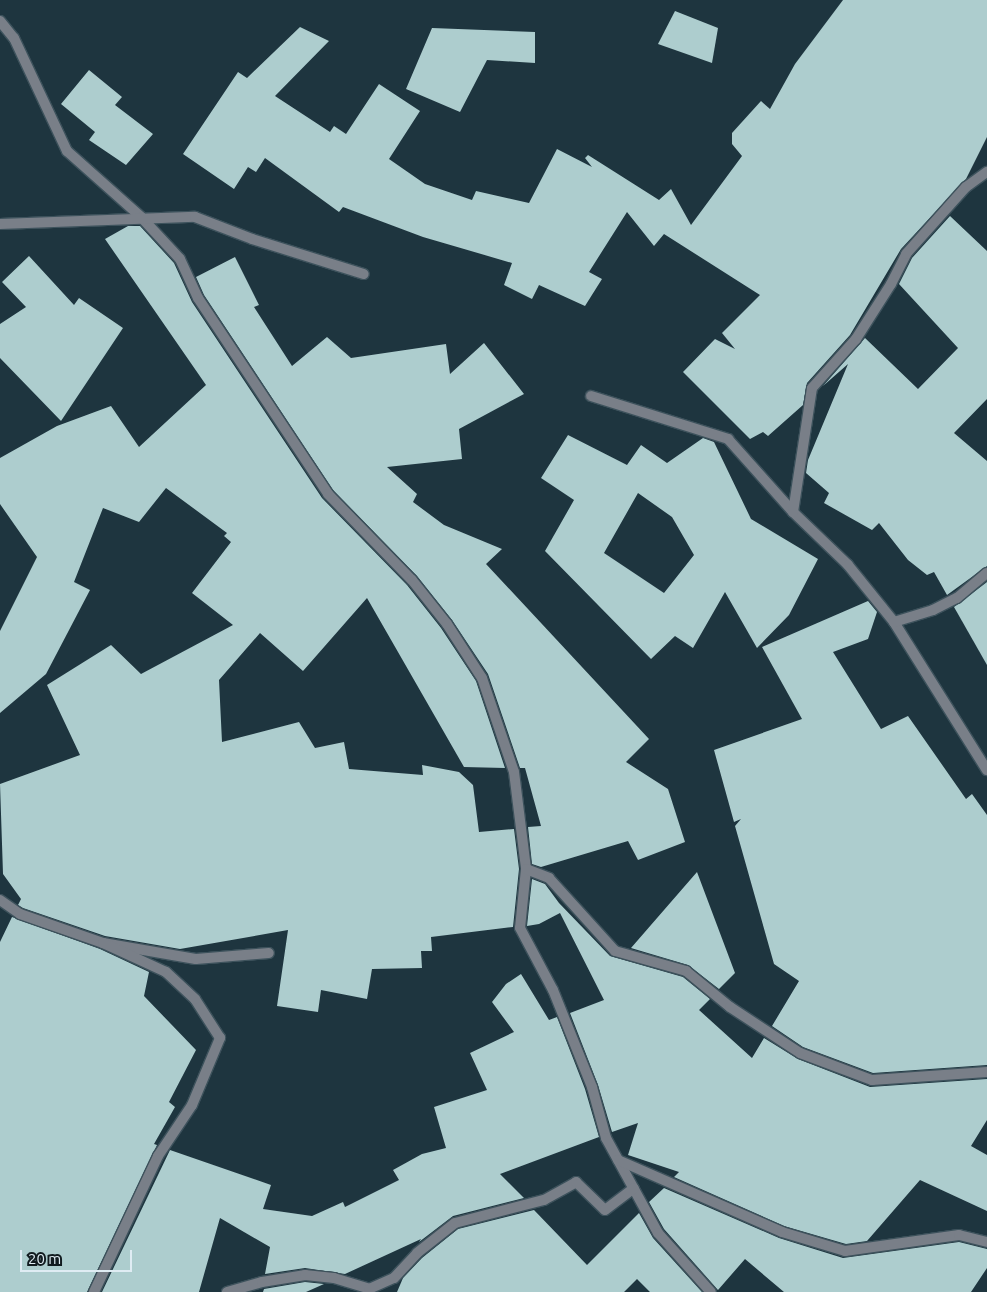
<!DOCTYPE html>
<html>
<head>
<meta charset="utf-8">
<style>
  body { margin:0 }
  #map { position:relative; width:987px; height:1292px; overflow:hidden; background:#1e353f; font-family:Ubuntu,sans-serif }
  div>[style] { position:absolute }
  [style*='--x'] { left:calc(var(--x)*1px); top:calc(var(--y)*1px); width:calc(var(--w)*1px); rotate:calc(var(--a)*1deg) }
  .building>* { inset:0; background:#adcdce }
  .roads { filter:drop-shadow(1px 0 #3d525c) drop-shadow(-1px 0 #3d525c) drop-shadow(0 1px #3d525c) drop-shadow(0 -1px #3d525c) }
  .minor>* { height:10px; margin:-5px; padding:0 5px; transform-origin:5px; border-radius:5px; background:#797f88 }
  span { translate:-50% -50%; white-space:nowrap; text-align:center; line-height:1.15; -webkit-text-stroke:5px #111b1f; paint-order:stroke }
  .scale { position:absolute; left:20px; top:1250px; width:112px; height:22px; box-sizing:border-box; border:2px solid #dfecf3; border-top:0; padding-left:6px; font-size:15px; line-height:18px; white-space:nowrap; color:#dfecf3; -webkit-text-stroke:4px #111b1f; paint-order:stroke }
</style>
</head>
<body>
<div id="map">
  <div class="building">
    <i style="clip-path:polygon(843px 0,987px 0,987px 137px,966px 179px,901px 249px,850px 335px,807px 383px,803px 405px,768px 436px,763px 432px,750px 439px,683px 372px,715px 339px,735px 349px,722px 333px,760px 295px,664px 234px,654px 246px,627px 212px,589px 272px,602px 279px,585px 306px,539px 285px,532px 299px,504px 285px,512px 263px,423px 237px,343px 207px,339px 212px,265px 158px,256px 172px,248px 167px,234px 189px,183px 154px,238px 72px,247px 78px,300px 27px,329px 41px,275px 96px,330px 132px,334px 126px,346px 134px,379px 84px,420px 111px,389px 159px,425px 184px,472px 200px,476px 191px,529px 203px,557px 149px,592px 167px,585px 158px,588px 155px,659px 200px,671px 189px,691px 225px,742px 156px,732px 144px,732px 133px,761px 101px,770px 109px,795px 64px)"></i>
    <i style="clip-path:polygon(675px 11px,718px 28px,712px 63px,658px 44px)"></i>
    <i style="clip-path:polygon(432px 28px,535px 32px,535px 63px,487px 60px,460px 112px,406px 89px)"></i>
    <i style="clip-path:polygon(89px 70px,122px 97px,115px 105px,153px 134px,126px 165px,89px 140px,95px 132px,61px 104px)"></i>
    <i style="clip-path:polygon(950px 216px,987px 251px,987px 399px,954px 433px,987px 461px,987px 566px,947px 595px,934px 572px,927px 575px,908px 560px,879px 523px,872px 530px,824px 503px,829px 493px,806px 473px,808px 460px,848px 364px,823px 386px,865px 338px,918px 389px,958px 348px,899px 284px,912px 258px)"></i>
    <i style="clip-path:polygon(128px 226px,140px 226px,174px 263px,192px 302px,322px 498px,407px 585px,441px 628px,476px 681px,505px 768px,464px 767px,367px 598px,303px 671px,260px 633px,219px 680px,222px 742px,299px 722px,315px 748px,344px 742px,349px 769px,423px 775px,422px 765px,459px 772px,473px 785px,479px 832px,514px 829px,519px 869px,513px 927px,431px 937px,432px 951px,421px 951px,422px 968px,372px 969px,367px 999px,321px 990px,318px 1012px,277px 1006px,288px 930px,180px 949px,105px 936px,23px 908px,18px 905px,21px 899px,3px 874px,0 784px,80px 755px,47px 685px,111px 645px,141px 674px,233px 625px,192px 593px,231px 542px,224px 536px,227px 533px,166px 488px,139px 522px,103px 508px,74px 582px,90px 590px,46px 674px,0 713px,0 631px,37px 557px,0 504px,0 458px,57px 426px,111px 406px,139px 447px,206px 385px,105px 239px)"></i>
    <i style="clip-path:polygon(29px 256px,74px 305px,79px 298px,123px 328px,61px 421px,0 358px,0 324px,26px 307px,2px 282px)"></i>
    <i style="clip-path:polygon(235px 257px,259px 305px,254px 307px,292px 366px,327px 337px,351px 358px,446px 344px,450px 374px,484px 343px,524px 394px,459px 429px,462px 459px,387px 467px,417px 494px,413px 502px,444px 525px,502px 549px,486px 564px,649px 739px,626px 762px,668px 789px,685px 842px,638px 860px,628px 841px,541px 867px,532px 864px,528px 827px,541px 826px,525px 768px,520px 768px,488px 674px,452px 620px,417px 576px,333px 490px,204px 295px,196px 277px)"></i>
    <i style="clip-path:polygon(evenodd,568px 435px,627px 465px,641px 445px,667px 463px,703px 438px,714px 442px,751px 519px,818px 559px,789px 615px,757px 648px,725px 592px,693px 648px,675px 636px,651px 659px,545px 551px,574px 500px,541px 478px,568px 435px,638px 493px,672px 517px,694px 555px,664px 593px,604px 553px,638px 493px)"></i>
    <i style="clip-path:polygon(987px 582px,987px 665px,954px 607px)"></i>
    <i style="clip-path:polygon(868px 601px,877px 612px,868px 639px,833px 652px,881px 729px,908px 716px,966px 799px,972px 794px,987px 815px,987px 1065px,873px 1073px,803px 1047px,772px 1026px,799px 981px,774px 964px,735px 826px,741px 819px,734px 822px,714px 750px,802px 719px,762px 647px)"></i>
    <i style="clip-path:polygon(697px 872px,735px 973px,719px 989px,688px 965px,631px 948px)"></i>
    <i style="clip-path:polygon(532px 879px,545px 884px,559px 903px,610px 956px,683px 977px,710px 999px,699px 1010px,752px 1058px,764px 1038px,798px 1059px,870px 1087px,987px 1079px,987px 1120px,971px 1146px,987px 1155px,987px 1211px,920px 1180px,867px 1241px,846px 1244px,784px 1226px,674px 1177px,679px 1172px,628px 1155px,638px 1123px,612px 1132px,598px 1085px,570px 1013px,604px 1000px,560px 913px,539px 924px,527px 926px)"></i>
    <i style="clip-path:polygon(12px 917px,100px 949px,149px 972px,144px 996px,196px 1050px,169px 1102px,175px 1107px,154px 1144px,157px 1145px,87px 1292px,0 1292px,0 942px)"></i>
    <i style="clip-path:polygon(521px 974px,549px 1020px,557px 1017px,585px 1089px,599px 1137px,500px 1174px,524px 1198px,453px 1216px,419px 1242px,421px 1239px,345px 1274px,305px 1268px,265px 1274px,270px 1247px,220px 1218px,199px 1292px,102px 1292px,170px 1150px,271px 1185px,263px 1209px,312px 1216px,343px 1202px,345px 1207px,399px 1180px,393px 1170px,422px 1154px,446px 1148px,434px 1107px,487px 1090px,470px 1053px,514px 1032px,492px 1002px,506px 984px)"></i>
    <i style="clip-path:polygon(664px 1188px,779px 1238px,843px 1258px,959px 1242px,987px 1249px,987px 1268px,971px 1292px,784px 1292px,745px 1259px,718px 1290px,664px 1229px,649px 1202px)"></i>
    <i style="clip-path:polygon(534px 1210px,587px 1265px,639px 1213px,653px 1238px,702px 1292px,650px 1292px,637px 1279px,624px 1292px,397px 1292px,403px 1278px,422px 1258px,458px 1229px)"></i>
    <i style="clip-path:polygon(305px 1282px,324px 1284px,306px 1292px,263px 1292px,264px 1289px)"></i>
  </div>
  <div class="roads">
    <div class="minor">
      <i style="--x:0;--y:21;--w:22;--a:51"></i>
      <i style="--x:14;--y:38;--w:125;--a:64.9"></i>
      <i style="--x:67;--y:151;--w:99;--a:41.7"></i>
      <i style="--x:141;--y:217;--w:57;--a:47.1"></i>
      <i style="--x:180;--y:259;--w:43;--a:65.2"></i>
      <i style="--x:198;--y:298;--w:235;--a:56.4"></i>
      <i style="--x:328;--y:494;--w:120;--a:45.7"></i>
      <i style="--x:412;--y:580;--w:56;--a:51.5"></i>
      <i style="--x:447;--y:624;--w:64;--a:57.1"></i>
      <i style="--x:482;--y:678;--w:99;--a:71.2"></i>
      <i style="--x:514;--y:772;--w:98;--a:82.9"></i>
      <i style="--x:526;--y:869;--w:59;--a:95.8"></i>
      <i style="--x:520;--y:928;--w:70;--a:62"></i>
      <i style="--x:553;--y:990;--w:105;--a:68.1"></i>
      <i style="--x:592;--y:1087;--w:53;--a:74.6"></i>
      <i style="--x:606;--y:1138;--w:108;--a:61.3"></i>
      <i style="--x:658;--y:1233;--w:79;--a:48.1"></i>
      <i style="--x:0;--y:224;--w:195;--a:-2.1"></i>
      <i style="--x:195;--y:217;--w:61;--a:21.1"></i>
      <i style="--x:252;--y:239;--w:117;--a:17.4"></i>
      <i style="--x:591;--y:396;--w:144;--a:17.4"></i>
      <i style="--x:728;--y:439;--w:98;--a:48.3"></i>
      <i style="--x:793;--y:512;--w:76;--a:43.9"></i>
      <i style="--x:848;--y:565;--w:73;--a:51.1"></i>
      <i style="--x:894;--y:622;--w:175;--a:57.9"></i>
      <i style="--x:793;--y:512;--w:125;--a:-81.3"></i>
      <i style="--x:812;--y:388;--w:66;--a:-48.1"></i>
      <i style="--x:856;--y:339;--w:65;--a:-57.5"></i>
      <i style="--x:891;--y:284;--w:34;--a:-63"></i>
      <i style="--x:906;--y:254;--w:90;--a:-48.2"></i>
      <i style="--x:966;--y:187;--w:26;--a:-36"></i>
      <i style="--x:894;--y:622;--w:41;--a:-17.1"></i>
      <i style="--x:933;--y:610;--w:27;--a:-27"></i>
      <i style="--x:957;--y:598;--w:39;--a:-40"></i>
      <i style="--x:526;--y:869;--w:25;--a:21"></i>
      <i style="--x:549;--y:878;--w:98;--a:47.9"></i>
      <i style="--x:615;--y:951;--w:74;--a:15.7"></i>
      <i style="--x:686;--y:971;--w:57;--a:39.3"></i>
      <i style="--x:730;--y:1007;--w:84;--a:33.3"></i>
      <i style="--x:800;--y:1053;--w:77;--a:20.6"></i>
      <i style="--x:872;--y:1080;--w:115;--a:-4"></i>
      <i style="--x:0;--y:900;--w:24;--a:35"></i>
      <i style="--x:20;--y:914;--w:88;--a:19.3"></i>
      <i style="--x:103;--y:943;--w:94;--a:9.8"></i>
      <i style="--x:196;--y:959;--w:73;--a:-4.7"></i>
      <i style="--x:618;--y:1160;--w:179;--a:23.7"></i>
      <i style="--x:782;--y:1232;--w:66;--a:16.8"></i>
      <i style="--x:845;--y:1251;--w:115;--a:-8"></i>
      <i style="--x:959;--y:1235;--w:29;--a:14"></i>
      <i style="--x:94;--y:1292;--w:150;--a:-64.8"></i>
      <i style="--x:158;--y:1156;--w:61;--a:-56.3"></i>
      <i style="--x:192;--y:1105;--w:73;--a:-67.3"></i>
      <i style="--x:220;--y:1038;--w:46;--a:-122.7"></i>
      <i style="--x:195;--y:999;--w:40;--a:-137"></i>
      <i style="--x:166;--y:972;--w:69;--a:-155.3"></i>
      <i style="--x:227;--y:1292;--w:36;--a:-16"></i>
      <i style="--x:262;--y:1282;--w:44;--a:-9.2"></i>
      <i style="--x:305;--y:1275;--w:29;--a:6"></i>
      <i style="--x:334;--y:1278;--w:37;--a:17"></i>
      <i style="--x:369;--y:1289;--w:27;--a:-24"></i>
      <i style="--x:394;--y:1278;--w:34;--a:-47"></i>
      <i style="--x:417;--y:1253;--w:48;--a:-38.3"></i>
      <i style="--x:455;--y:1223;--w:92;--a:-14.5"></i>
      <i style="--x:544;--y:1200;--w:37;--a:-29"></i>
      <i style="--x:576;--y:1182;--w:40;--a:44"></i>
      <i style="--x:605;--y:1210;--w:36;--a:-37"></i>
    </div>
  </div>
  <div class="scale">20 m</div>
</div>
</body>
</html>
